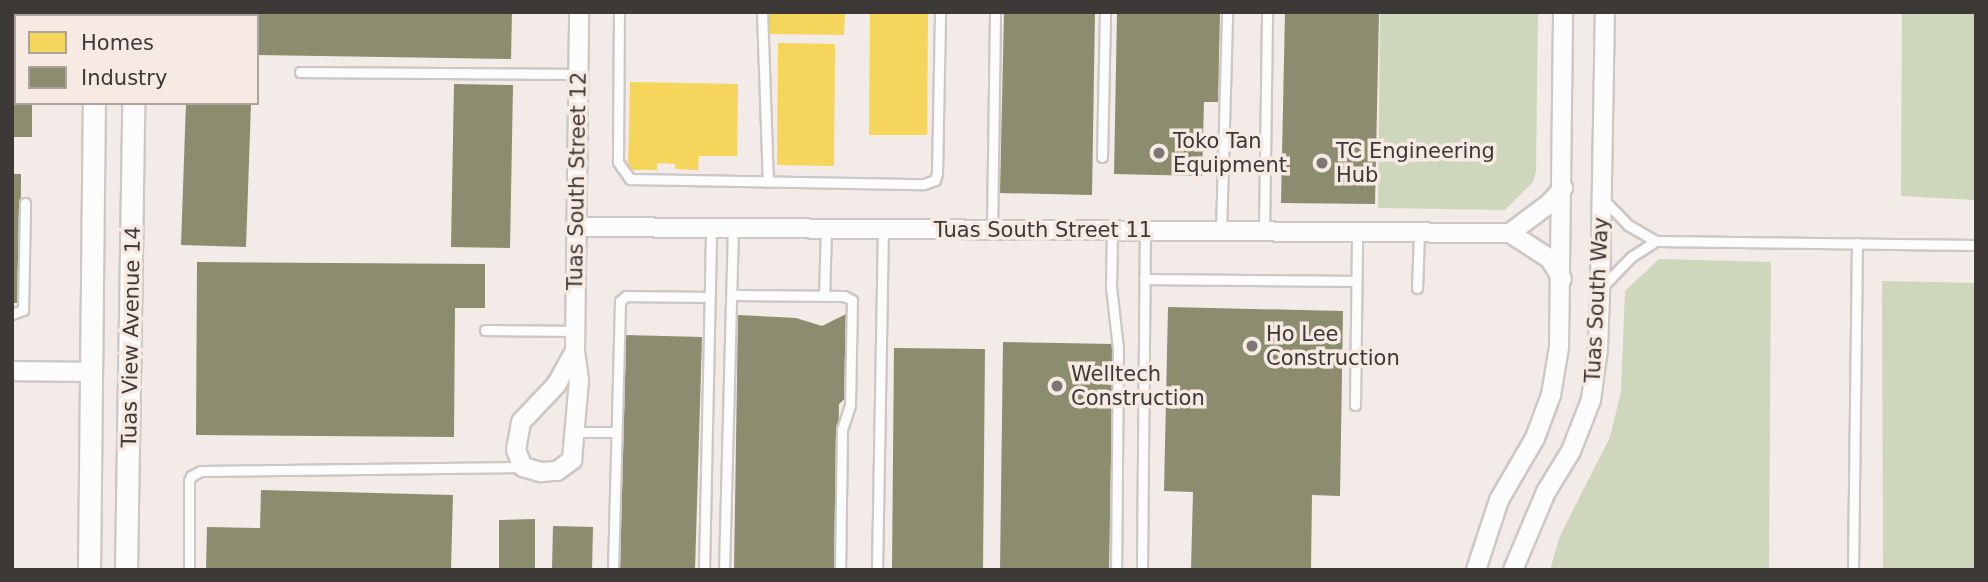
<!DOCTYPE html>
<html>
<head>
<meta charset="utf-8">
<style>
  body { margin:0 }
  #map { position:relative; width:1988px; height:582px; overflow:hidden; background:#f2ebe8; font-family:"DejaVu Sans",sans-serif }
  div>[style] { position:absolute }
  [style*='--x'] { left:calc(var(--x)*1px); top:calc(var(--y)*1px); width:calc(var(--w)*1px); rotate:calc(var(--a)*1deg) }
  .green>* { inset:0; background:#ced6bb }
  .homes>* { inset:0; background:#f6d55c }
  .industry>* { inset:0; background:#8c8c6e }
  .roads { filter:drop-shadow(2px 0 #cdc8c5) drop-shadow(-2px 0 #cdc8c5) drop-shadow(0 2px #cdc8c5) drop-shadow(0 -2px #cdc8c5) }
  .service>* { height:9px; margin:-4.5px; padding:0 4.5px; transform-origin:4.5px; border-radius:4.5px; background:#fdfcfc }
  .minor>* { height:18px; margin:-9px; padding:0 9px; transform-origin:9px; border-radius:9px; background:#fdfcfc }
  .tertiary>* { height:21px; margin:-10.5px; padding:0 10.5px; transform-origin:10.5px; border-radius:10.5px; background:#fdfcfc }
  .dots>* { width:19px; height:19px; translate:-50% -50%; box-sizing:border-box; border:4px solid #f7eae3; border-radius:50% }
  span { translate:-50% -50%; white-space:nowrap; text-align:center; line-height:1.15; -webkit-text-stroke:7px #f7eae3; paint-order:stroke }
  .poi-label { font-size:21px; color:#3d3936 }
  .left { translate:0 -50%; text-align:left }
  .street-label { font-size:21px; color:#3d3936 }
  .frame { position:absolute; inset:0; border:14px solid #3d3936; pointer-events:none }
  .legend { position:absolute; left:14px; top:14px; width:245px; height:91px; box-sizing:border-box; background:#f7eae3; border:2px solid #ada39e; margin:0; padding:9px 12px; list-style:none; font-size:21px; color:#3d3936 }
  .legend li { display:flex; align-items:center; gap:14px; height:35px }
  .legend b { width:35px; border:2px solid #ada39e }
</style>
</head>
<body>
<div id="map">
  <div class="green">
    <i style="clip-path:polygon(1380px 12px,1538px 12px,1536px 171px,1533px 182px,1505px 210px,1378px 208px)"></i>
    <i style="clip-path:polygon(1902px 12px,1976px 12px,1976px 200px,1901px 196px)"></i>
    <i style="clip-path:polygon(1659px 259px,1771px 262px,1769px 570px,1550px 570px,1560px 536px,1610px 437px,1621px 392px,1625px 291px)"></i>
    <i style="clip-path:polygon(1882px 281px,1976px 283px,1976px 570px,1883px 570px)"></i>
  </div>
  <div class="homes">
    <i style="clip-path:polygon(769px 12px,845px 12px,844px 35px,769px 34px)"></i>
    <i style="clip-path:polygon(870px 12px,928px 12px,927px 135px,869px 135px)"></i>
    <i style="clip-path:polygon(778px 43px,835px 44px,834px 166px,777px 165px)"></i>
    <i style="clip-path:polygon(630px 82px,738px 84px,737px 156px,699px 156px,698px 170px,675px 169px,675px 164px,657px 163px,657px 170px,628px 170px)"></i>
  </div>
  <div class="industry">
    <i style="clip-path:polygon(12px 12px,32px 12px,32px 16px,16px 16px,16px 103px,32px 103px,32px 137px,12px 137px)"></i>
    <i style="clip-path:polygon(183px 12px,512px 12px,511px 59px,257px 55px,257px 16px,183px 16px)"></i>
    <i style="clip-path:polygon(1004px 12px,1095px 12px,1092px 195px,1000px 193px)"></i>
    <i style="clip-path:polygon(1117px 12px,1220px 12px,1218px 102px,1204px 102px,1202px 176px,1114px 174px)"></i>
    <i style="clip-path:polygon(1285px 12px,1379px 12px,1375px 204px,1281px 203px)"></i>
    <i style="clip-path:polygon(454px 84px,513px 85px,510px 248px,451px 247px)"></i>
    <i style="clip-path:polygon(186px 103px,251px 103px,246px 247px,181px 245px)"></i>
    <i style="clip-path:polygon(12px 174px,21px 174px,20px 303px,12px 303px)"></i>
    <i style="clip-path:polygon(197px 262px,485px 264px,485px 308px,455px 308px,454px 437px,196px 435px)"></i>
    <i style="clip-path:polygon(1168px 307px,1343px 311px,1340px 496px,1312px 495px,1311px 570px,1191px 570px,1193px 492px,1164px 491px)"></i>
    <i style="clip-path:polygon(848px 313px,849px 395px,839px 404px,836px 570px,734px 570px,738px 315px,796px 318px,822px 326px)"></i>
    <i style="clip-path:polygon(625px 335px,702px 337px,695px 570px,619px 570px)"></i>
    <i style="clip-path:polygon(1003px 342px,1113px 344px,1109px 570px,1000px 570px)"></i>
    <i style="clip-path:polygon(894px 348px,985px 349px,983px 570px,892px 570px)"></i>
    <i style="clip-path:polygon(261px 490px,453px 495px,451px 570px,206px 570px,207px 527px,260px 528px)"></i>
    <i style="clip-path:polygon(535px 519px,535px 570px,499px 570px,499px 520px)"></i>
    <i style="clip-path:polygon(553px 526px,593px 527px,592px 570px,552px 570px)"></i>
  </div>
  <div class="roads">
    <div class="service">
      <i style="--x:619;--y:12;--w:150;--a:90.4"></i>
      <i style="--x:618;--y:162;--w:21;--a:55"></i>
      <i style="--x:630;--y:179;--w:294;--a:1"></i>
      <i style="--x:924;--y:184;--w:12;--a:-20"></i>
      <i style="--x:935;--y:180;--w:7;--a:-74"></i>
      <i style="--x:937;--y:173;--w:161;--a:-88.9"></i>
      <i style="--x:762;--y:12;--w:170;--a:88"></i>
      <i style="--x:300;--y:72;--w:278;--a:0.4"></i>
      <i style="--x:1102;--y:157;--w:145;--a:-88.8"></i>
      <i style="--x:1603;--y:199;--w:36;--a:46"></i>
      <i style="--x:1628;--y:225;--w:32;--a:30"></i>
      <i style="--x:1656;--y:241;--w:320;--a:0.7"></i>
      <i style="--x:992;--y:230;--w:218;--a:-89.2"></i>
      <i style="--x:1112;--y:231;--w:56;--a:91"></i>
      <i style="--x:1111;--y:287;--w:61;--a:83.5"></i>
      <i style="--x:1118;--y:348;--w:222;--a:90.5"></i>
      <i style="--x:1221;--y:232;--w:220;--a:-88.4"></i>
      <i style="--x:1264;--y:232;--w:220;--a:-89.2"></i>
      <i style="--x:1144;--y:279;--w:212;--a:0.5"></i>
      <i style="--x:1602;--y:287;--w:42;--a:-46"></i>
      <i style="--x:1631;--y:257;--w:30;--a:-33"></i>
      <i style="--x:1417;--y:288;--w:55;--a:-87.9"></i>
      <i style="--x:732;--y:295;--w:112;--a:0.5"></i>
      <i style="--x:844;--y:296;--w:9;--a:27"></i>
      <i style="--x:852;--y:300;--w:105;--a:91.1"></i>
      <i style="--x:850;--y:405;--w:25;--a:108"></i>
      <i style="--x:842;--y:429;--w:141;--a:90.8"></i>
      <i style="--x:824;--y:296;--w:68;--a:-88.3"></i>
      <i style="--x:12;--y:314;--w:12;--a:-20"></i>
      <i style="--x:23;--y:310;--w:107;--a:-88.9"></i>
      <i style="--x:485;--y:330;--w:90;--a:0.6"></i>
      <i style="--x:1355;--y:405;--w:173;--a:-89.3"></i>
      <i style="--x:574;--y:432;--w:42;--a:0"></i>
      <i style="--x:189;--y:570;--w:89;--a:-90"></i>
      <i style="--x:189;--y:481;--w:5;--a:-68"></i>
      <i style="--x:191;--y:476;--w:11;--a:-27"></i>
      <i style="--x:201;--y:471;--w:322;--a:-0.7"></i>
      <i style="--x:613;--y:570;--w:269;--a:-88.5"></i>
      <i style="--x:620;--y:301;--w:8;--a:-40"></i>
      <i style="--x:626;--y:296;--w:83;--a:0.7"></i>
      <i style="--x:704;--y:570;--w:342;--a:-88.8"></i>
      <i style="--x:724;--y:570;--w:342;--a:-88.5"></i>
      <i style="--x:877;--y:570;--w:341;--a:-89"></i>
      <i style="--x:1142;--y:570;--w:339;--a:-89.5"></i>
      <i style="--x:1853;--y:570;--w:327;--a:-89.3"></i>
    </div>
    <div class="minor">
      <i style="--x:576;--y:227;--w:934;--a:0.37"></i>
      <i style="--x:1510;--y:233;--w:48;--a:33"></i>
      <i style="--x:1550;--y:259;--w:23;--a:59"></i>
      <i style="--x:1510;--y:233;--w:50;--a:-36.9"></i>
      <i style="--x:1550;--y:203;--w:20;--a:-49"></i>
      <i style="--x:575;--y:351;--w:38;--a:119"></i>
      <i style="--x:557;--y:384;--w:52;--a:133.5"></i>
      <i style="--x:521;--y:422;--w:28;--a:100"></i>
      <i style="--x:516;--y:450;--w:18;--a:68"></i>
      <i style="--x:523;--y:467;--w:19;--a:16"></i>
      <i style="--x:541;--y:472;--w:16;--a:-4"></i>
      <i style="--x:557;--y:471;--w:19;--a:-36"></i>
      <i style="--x:572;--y:460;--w:80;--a:-85"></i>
      <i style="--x:579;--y:380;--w:29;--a:-98"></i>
      <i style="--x:575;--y:351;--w:339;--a:-89.3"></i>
      <i style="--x:12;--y:371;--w:80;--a:0.7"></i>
      <i style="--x:1476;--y:570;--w:74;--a:-71.8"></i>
      <i style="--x:1499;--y:500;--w:72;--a:-59.9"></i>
      <i style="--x:1535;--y:438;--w:46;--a:-69.6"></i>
      <i style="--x:1551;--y:395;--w:49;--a:-80.5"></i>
      <i style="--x:1559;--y:347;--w:335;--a:-89.3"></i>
      <i style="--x:1513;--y:570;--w:85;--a:-67.1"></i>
      <i style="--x:1546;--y:492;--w:48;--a:-58.6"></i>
      <i style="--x:1571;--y:451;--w:55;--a:-68.6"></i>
      <i style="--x:1591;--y:400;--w:52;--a:-82.3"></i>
      <i style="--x:1598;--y:348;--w:54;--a:-87.9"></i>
      <i style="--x:1600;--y:294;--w:282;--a:-89"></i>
    </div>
    <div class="tertiary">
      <i style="--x:95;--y:16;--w:4;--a:-90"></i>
      <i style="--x:134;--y:16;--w:4;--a:-90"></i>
      <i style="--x:89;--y:570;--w:467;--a:-89.4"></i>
      <i style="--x:126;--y:570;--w:467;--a:-89.1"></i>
    </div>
  </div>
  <div class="dots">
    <i style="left:1159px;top:153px;background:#7c7774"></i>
    <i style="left:1322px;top:163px;background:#7c7774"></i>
    <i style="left:1252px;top:346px;background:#7c7774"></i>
    <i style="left:1057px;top:386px;background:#7c7774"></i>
  </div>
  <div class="poi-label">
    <span class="left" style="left:1173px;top:153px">Toko Tan<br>Equipment</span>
    <span class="left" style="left:1336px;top:163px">TC Engineering<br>Hub</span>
    <span class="left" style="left:1266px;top:346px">Ho Lee<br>Construction</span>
    <span class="left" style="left:1071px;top:386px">Welltech<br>Construction</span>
  </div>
  <div class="street-label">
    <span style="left:577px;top:181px;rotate:-89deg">Tuas South Street 12</span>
    <span style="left:1043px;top:230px">Tuas South Street 11</span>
    <span style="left:1597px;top:300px;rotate:-87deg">Tuas South Way</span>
    <span style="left:131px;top:337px;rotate:-89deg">Tuas View Avenue 14</span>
  </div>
  <div class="frame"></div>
  <ul class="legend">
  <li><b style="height:19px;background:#f6d55c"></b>Homes</li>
  <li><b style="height:19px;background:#8c8c6e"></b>Industry</li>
  </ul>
</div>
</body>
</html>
